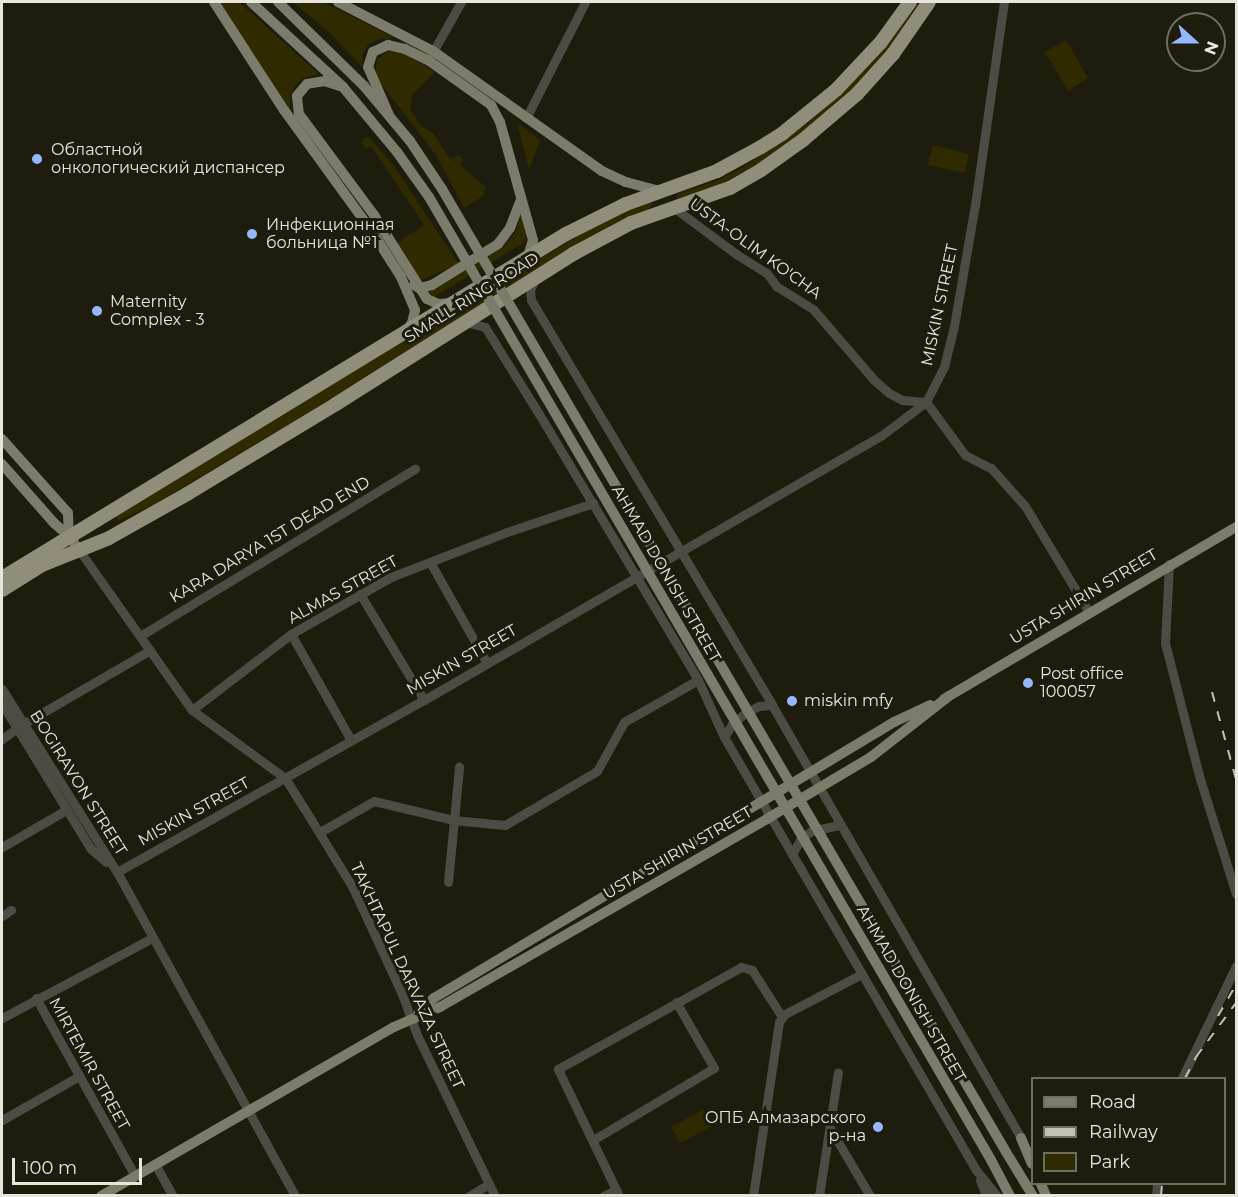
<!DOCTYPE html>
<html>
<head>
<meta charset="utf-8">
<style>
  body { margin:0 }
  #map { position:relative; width:1238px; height:1197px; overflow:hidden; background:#1e1c0d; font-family:Montserrat,sans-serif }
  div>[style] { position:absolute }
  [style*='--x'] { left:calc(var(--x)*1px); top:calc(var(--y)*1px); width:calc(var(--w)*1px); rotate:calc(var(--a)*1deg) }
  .green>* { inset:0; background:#2f2a00 }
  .minor>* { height:9px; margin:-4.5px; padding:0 4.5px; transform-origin:4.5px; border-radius:4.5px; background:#4c4c44 }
  .major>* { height:10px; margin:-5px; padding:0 5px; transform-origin:5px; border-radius:5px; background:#7d7b6c }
  .highway>* { height:14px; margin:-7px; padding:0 7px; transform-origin:7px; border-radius:7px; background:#908e7b }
  .rail>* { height:2px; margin-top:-1px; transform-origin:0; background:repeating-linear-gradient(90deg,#c2c1b6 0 10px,transparent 0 20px) }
  .major-bridge>* { height:10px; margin:-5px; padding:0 5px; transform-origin:5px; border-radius:5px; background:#7d7b6c }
  .dots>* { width:16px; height:16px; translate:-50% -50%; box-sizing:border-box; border:3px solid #1e1c0d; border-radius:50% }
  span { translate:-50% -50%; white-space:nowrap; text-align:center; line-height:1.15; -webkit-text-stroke:6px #1e1c0d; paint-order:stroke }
  .poi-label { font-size:16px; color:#e8e7dd }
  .left { translate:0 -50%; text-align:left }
  .right { translate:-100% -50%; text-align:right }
  .street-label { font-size:16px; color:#e8e7dd }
  .frame { position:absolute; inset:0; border:3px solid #e8e7dd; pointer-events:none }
  .legend { position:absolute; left:1031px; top:1077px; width:195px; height:108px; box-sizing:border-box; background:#1e1c0d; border:2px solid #6f6d60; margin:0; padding:8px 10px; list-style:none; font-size:18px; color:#e8e7dd }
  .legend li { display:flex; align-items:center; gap:12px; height:30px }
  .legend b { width:30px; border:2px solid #6f6d60 }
  .north { position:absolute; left:1166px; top:12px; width:60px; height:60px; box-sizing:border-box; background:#1e1c0d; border:2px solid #6f6d60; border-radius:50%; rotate:111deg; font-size:16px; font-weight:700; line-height:24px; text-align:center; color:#e8e7dd }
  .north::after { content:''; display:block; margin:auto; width:21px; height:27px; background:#95b7fd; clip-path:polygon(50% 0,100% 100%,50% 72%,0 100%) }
  .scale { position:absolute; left:12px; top:1158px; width:130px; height:27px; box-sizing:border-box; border:3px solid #e8e7dd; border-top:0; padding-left:8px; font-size:18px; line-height:21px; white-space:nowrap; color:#e8e7dd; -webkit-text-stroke:4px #1e1c0d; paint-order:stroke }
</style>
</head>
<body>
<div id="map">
  <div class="green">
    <i style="clip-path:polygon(219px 2px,239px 2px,319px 74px,304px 78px,294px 86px,290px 96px,290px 112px)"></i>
    <i style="clip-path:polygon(293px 2px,323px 2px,395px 38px,379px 39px,368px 45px,363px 54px,362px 67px,330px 33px)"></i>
    <i style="clip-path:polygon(916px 2px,923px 2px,890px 48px,834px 108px,772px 155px,744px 172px,706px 191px,677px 199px,677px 194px,713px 182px,742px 168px,808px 123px,841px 94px)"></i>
    <i style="clip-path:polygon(1066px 40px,1088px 78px,1068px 91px,1045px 52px)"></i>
    <i style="clip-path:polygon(389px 50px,400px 51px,435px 72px,412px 95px,410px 109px,421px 126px,434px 134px,450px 159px,459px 155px,463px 160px,460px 165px,486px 187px,483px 196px,464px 208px,436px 155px,379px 81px,375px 72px,377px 60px)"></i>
    <i style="clip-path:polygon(517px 123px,540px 140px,529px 170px)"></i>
    <i style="clip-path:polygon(369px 137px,394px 166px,459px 264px,419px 281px,397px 243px,424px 225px,371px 146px,366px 149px,361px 143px,363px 138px)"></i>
    <i style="clip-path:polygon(933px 145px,969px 154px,965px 173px,928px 165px)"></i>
    <i style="clip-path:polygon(649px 201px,652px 204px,649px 209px,618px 222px,542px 266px,304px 415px,151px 506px,118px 521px,115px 514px,615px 214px)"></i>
    <i style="clip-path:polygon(521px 212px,527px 236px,522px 244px,434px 297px,426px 290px,434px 290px,504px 247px,516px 231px)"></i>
    <i style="clip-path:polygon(703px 1110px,712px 1126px,680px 1143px,671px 1127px)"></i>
  </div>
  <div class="minor">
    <i style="--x:430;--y:57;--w:63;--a:-60.6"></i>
    <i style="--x:526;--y:118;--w:130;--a:-63"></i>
    <i style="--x:673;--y:207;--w:79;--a:36.7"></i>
    <i style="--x:736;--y:254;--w:36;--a:32"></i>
    <i style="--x:767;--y:273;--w:16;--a:55"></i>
    <i style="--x:776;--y:286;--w:44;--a:31.9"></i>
    <i style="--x:813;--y:309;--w:94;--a:49.3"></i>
    <i style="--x:874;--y:380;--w:20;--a:41"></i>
    <i style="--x:889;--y:393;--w:15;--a:28"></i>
    <i style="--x:902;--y:400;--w:24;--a:5"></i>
    <i style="--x:926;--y:402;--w:66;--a:53.7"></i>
    <i style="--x:965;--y:455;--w:29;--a:27"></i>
    <i style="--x:991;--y:468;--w:51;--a:48.2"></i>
    <i style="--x:1025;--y:506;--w:124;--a:58.9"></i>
    <i style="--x:535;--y:279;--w:12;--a:114"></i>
    <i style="--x:530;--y:290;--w:10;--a:84"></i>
    <i style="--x:531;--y:300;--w:471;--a:59.2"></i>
    <i style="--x:772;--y:705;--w:499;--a:60.1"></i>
    <i style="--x:465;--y:322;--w:21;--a:14"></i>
    <i style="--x:485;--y:327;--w:102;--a:58.2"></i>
    <i style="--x:539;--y:414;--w:310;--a:59.1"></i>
    <i style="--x:698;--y:680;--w:63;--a:65.5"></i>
    <i style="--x:724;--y:737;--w:501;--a:59.8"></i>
    <i style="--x:976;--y:1170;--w:33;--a:51"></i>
    <i style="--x:79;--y:550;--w:196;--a:54.8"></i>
    <i style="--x:192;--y:710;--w:115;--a:36.2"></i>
    <i style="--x:285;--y:778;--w:36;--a:58"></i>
    <i style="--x:304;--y:808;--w:94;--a:58.5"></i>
    <i style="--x:353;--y:888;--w:117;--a:65.2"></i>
    <i style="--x:402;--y:994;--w:44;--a:69.9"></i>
    <i style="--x:417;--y:1035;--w:179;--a:64.2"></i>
    <i style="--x:430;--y:562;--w:116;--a:60.6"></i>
    <i style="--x:1169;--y:564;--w:79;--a:92.9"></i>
    <i style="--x:1165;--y:643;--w:140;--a:75.6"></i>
    <i style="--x:1200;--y:779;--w:121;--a:72.6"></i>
    <i style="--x:360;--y:594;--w:124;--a:58.9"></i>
    <i style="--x:291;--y:634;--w:122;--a:60.5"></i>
    <i style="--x:140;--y:636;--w:322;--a:-31.3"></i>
    <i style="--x:2;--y:689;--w:216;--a:57.9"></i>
    <i style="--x:117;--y:872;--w:370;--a:61.2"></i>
    <i style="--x:2;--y:704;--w:170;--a:58.5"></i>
    <i style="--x:91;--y:849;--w:20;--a:41"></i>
    <i style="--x:192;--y:710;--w:125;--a:-37.5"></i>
    <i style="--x:291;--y:634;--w:115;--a:-29.7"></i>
    <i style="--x:391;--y:577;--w:124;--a:-21.2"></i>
    <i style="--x:507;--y:532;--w:91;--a:-18.6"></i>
    <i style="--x:724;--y:737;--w:15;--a:-58"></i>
    <i style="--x:732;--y:724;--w:17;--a:-40"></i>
    <i style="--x:745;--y:713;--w:16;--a:-27"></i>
    <i style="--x:759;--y:706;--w:13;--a:-4"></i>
    <i style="--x:2;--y:739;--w:26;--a:-36"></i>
    <i style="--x:23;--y:724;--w:147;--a:-30.2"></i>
    <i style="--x:320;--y:832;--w:62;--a:-29.9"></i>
    <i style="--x:374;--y:801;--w:81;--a:13.5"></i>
    <i style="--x:453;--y:820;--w:52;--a:5.5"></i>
    <i style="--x:505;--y:825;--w:107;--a:-30.4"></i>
    <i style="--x:597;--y:771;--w:56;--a:-61.1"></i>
    <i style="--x:624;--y:722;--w:85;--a:-29.6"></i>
    <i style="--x:2;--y:847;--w:74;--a:-30"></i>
    <i style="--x:792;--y:854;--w:16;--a:-60"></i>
    <i style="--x:800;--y:840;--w:14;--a:-39"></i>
    <i style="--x:811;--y:831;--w:30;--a:-12"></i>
    <i style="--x:117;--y:872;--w:352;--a:-29.3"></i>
    <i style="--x:424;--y:700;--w:529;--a:-30.05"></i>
    <i style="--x:882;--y:435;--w:55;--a:-36.9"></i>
    <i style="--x:926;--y:402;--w:39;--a:-63"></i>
    <i style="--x:944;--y:367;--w:42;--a:-76.3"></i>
    <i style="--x:954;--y:326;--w:123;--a:-80.2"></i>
    <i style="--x:975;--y:205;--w:205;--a:-81.9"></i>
    <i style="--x:448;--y:882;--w:116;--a:-84.5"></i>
    <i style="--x:2;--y:916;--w:11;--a:-34"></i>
    <i style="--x:36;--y:998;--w:204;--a:60.9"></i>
    <i style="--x:2;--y:1018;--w:170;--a:-28.1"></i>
    <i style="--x:1182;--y:1078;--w:124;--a:-64.3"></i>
    <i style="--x:2;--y:1120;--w:89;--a:-29.7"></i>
    <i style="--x:831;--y:1130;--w:77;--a:59.4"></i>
    <i style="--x:593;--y:1140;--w:141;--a:-30.8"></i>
    <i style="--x:714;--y:1068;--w:76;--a:-119.9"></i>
    <i style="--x:155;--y:1164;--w:37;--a:61"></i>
    <i style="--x:980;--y:1180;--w:17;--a:69"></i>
    <i style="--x:469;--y:1196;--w:23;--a:-31"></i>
    <i style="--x:603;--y:1196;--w:14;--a:-25"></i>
    <i style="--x:619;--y:1196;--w:141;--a:-115.7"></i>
    <i style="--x:558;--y:1069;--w:210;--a:-29.1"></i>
    <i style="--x:741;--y:967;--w:11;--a:15"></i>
    <i style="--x:752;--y:970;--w:56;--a:57.4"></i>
    <i style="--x:753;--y:1196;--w:176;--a:-81.5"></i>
    <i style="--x:779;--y:1022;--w:10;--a:-53"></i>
    <i style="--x:785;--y:1014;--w:87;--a:-27.5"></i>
    <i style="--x:819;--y:1196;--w:125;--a:-81.3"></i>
    <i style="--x:1156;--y:1196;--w:12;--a:-85"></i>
  </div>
  <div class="major">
    <i style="--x:214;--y:2;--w:129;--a:57.1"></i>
    <i style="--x:284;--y:110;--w:152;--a:54.1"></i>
    <i style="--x:373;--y:233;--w:52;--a:57.5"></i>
    <i style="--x:401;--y:277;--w:36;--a:67"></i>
    <i style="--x:415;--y:310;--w:13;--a:103"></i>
    <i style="--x:412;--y:323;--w:10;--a:127"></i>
    <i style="--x:251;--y:2;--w:125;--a:42.7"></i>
    <i style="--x:343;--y:87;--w:85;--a:50.3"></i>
    <i style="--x:397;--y:152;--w:55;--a:54.6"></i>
    <i style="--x:278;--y:2;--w:120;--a:44.3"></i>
    <i style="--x:364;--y:86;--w:72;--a:50.1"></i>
    <i style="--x:410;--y:141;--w:58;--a:56.3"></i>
    <i style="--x:338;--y:2;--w:107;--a:27.3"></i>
    <i style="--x:433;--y:51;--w:207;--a:35.4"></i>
    <i style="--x:602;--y:171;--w:26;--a:25"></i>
    <i style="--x:626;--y:182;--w:34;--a:15"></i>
    <i style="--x:343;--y:87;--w:19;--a:-162"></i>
    <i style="--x:325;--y:81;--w:18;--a:171"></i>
    <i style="--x:307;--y:84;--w:16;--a:130"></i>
    <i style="--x:297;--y:96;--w:18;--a:84"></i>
    <i style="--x:299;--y:114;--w:126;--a:53.4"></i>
    <i style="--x:374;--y:215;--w:99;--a:57.8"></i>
    <i style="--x:427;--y:299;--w:12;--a:24"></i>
    <i style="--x:438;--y:304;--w:14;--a:-4"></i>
    <i style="--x:389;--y:115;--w:52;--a:-113.6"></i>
    <i style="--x:368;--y:67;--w:16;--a:-72"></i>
    <i style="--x:373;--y:52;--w:17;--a:-25"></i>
    <i style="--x:388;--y:45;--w:17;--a:13"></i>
    <i style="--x:405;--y:49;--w:25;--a:26"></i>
    <i style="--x:428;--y:60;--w:77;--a:35.5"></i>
    <i style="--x:491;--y:105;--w:19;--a:62"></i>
    <i style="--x:500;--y:122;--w:123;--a:74.4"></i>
    <i style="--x:533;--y:240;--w:17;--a:107"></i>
    <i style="--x:414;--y:285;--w:6;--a:31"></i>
    <i style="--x:419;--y:288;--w:13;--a:-13"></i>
    <i style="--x:432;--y:285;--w:78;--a:-31.8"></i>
    <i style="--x:498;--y:244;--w:20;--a:-53"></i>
    <i style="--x:510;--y:228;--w:30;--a:-69"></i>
    <i style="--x:2;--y:439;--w:99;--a:48.3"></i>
    <i style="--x:68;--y:513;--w:23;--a:88"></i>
    <i style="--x:2;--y:464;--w:79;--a:48.6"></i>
    <i style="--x:54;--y:523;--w:20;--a:41"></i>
    <i style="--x:69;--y:536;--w:17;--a:54"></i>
    <i style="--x:944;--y:699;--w:339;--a:-30.5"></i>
    <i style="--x:419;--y:1012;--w:21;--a:-43"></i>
    <i style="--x:434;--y:998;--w:358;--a:-30.9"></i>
    <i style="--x:741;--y:814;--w:179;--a:-31"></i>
    <i style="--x:894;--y:722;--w:40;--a:-25"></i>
    <i style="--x:1021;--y:1138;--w:28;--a:67"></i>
    <i style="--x:1006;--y:1152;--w:52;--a:58.5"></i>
    <i style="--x:991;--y:1160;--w:41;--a:62.2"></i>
    <i style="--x:1041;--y:1184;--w:13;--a:67"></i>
    <i style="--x:101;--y:1196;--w:338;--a:-30"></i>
    <i style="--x:394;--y:1027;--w:50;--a:-23.5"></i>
    <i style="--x:440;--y:1007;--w:381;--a:-29.9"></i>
    <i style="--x:770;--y:817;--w:117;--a:-30.7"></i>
    <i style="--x:871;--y:757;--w:99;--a:-38"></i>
  </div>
  <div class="highway">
    <i style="--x:2;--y:578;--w:661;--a:-31.38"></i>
    <i style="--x:566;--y:234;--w:67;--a:-26.6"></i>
    <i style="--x:626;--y:204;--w:97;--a:-19.9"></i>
    <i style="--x:717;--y:171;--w:50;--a:-28.6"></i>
    <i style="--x:761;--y:147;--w:26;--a:-32"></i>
    <i style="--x:783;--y:133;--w:68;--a:-39.1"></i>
    <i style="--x:836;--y:90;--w:66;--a:-46.8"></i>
    <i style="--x:881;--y:42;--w:49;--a:-54.1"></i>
    <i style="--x:2;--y:590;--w:47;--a:-32"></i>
    <i style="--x:42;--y:565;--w:72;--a:-21.9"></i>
    <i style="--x:109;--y:538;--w:90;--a:-29.4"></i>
    <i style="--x:187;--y:494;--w:174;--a:-31.1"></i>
    <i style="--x:336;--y:404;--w:280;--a:-32.3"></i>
    <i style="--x:573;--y:254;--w:66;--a:-28.1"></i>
    <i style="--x:631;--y:223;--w:105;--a:-19.5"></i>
    <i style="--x:730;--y:188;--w:36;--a:-30"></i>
    <i style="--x:761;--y:170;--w:52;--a:-35.5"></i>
    <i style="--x:803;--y:140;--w:71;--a:-40.4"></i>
    <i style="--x:857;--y:94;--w:54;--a:-48"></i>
    <i style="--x:893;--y:54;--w:63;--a:-55.3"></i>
  </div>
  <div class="rail">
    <i style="--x:1212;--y:692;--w:90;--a:74.6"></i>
    <i style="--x:1218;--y:1016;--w:36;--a:-60"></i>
    <i style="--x:1185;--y:1078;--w:24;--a:-62"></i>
    <i style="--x:1196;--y:1057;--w:67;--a:-53.5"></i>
    <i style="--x:1161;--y:1196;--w:12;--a:-85"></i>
  </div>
  <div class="major-bridge">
    <i style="--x:442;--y:189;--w:1116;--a:59.64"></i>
    <i style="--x:429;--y:197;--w:1115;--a:59.73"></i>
  </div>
  <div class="dots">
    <i style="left:37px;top:159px;background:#95b7fd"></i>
    <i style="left:252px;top:234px;background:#95b7fd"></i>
    <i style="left:97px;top:311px;background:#95b7fd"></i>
    <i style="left:1028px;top:683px;background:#95b7fd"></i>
    <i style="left:792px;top:701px;background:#95b7fd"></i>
    <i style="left:878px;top:1127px;background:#95b7fd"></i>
  </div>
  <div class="poi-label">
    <span class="left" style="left:51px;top:159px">Областной<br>онкологический диспансер</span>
    <span class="left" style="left:266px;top:234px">Инфекционная<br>больница №1</span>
    <span class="left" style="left:110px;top:311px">Maternity<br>Complex - 3</span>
    <span class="left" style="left:1040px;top:683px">Post office<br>100057</span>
    <span class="left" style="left:804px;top:701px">miskin mfy</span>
    <span class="right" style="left:866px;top:1127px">ОПБ Алмазарского<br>р-на</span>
  </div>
  <div class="street-label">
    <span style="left:755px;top:249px;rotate:36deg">USTA-OLIM KO'CHA</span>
    <span style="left:472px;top:298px;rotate:-32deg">SMALL RING ROAD</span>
    <span style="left:940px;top:305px;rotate:-78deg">MISKIN STREET</span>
    <span style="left:270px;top:540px;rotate:-31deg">KАRA DARYA 1ST DEAD END</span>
    <span style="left:666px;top:574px;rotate:60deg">AHMAD DONISH STREET</span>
    <span style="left:343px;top:590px;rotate:-29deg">ALMAS STREET</span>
    <span style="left:1084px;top:597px;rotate:-31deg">USTA SHIRIN STREET</span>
    <span style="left:462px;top:660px;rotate:-30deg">MISKIN STREET</span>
    <span style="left:78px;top:783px;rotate:58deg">BOGIRAVON STREET</span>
    <span style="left:194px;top:812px;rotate:-29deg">MISKIN STREET</span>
    <span style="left:678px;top:853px;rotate:-30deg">USTA SHIRIN STREET</span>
    <span style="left:407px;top:976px;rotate:65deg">TAKHTAPUL DARVAZA STREET</span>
    <span style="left:911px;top:994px;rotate:60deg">AHMAD DONISH STREET</span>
    <span style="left:89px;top:1064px;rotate:61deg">MIRTEMIR STREET</span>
  </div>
  <div class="frame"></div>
  <ul class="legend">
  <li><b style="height:8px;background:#7d7b6c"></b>Road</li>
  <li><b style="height:8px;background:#c2c1b6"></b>Railway</li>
  <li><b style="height:16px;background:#2f2a00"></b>Park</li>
  </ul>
  <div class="north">N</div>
  <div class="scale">100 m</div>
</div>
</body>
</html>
